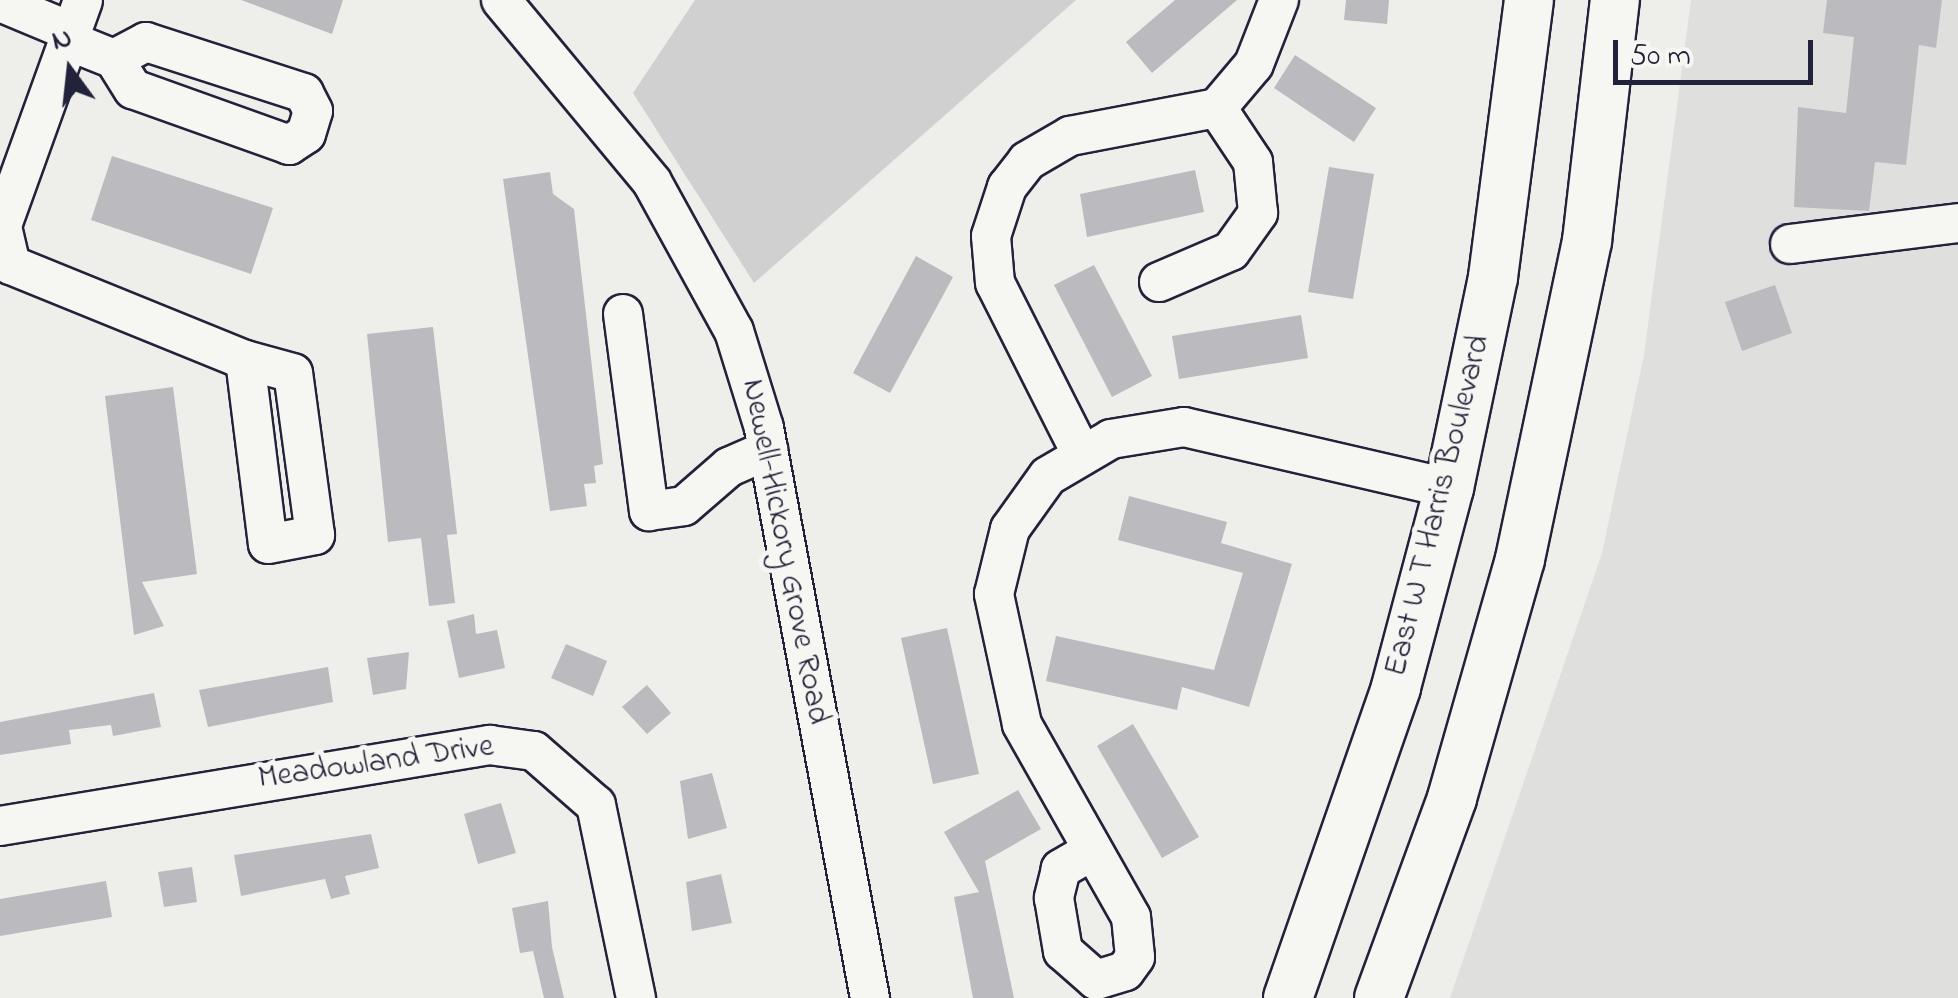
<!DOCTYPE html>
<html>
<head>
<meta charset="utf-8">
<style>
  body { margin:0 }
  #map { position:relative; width:1958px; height:998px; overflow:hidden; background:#eeeeeb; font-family:"Indie Flower",sans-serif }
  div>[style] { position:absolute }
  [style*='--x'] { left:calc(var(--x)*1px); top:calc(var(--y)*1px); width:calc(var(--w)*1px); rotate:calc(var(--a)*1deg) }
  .built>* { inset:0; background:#dfdfde }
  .green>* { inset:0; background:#d0d0d1 }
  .building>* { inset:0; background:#bbbbbf }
  .roads { filter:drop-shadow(2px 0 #22223b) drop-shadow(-2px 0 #22223b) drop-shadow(0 2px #22223b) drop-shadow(0 -2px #22223b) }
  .minor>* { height:38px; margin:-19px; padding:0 19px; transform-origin:19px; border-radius:19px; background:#f6f6f2 }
  .major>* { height:48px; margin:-24px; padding:0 24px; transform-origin:24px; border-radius:24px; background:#f6f6f2 }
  span { translate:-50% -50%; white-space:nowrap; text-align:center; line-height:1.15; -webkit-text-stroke:10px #f6f6f2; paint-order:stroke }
  .street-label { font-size:32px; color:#22223b }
  .north { position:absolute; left:20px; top:20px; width:100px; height:100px; -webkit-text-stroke:8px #f6f6f2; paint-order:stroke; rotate:345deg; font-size:28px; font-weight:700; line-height:40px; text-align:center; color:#22223b }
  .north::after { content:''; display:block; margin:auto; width:35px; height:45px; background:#22223b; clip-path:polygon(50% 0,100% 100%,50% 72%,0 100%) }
  .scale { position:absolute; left:1613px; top:40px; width:200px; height:45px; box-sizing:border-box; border:5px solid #22223b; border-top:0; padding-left:12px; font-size:30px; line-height:35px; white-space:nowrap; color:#22223b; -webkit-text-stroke:8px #f6f6f2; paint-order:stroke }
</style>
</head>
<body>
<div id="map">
  <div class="built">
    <i style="clip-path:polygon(1691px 0,1958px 0,1958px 998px,1450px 998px,1602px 553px,1644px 355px)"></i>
  </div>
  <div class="green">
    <i style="clip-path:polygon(695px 0,1076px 0,754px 283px,633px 93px)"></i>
  </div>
  <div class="building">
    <i style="clip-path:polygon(241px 0,343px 0,332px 34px)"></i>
    <i style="clip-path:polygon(1175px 0,1237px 0,1152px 73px,1126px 42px)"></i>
    <i style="clip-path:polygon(1346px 0,1389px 0,1387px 24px,1344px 20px)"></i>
    <i style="clip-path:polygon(1827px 0,1942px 0,1936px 48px,1919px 45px,1906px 165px,1875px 162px,1869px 211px,1794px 207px,1798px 107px,1846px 113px,1854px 37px,1823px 33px)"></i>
    <i style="clip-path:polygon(1295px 55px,1376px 108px,1354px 142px,1274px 88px)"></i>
    <i style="clip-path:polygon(112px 156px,273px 208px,251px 274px,91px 220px)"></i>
    <i style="clip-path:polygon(1329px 167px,1374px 174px,1353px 299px,1308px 292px)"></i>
    <i style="clip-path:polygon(1195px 170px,1204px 212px,1087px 237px,1080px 194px)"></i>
    <i style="clip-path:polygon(550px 172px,553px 194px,574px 209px,603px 464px,594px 466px,596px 483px,584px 484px,587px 506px,550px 511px,503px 179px)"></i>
    <i style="clip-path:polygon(916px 256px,953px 277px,890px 393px,853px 373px)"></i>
    <i style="clip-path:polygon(1094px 265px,1152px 376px,1112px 397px,1054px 285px)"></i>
    <i style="clip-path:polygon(1775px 285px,1792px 333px,1742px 351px,1725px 302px)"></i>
    <i style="clip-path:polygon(1301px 315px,1308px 358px,1179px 379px,1172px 336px)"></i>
    <i style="clip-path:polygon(433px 327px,457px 534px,447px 535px,455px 603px,429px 606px,421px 538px,388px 542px,367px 334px)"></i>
    <i style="clip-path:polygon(173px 387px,197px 574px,142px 582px,164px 626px,134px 635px,105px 396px)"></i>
    <i style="clip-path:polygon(1129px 496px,1227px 522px,1221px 543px,1292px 564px,1249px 707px,1182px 687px,1177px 710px,1046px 681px,1056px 636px,1214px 670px,1243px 573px,1118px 540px)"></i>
    <i style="clip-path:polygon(474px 614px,476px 634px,497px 630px,505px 668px,459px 678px,447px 621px)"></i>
    <i style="clip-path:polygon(947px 628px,979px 774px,933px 784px,901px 638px)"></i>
    <i style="clip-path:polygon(566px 644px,607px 661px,593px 696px,551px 678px)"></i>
    <i style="clip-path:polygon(409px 652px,406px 689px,373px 695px,367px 658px)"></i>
    <i style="clip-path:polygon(328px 667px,333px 702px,208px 727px,199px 690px)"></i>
    <i style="clip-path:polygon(647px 685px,671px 713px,647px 734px,622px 707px)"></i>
    <i style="clip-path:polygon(154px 693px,161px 727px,113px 736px,111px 725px,69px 730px,71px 744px,0 755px,0 722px)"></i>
    <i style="clip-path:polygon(1133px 724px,1199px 837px,1162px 858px,1097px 746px)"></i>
    <i style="clip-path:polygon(712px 773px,727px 828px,688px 839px,680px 781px)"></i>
    <i style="clip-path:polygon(1018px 790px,1041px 829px,985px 861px,1014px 998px,973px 998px,954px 897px,979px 892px,944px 832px)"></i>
    <i style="clip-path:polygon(501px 803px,516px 853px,478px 864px,464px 814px)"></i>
    <i style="clip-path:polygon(371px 834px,379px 868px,345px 876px,350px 894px,331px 899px,325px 879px,241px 896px,234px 855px)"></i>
    <i style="clip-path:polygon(192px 867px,197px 902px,164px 907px,158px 872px)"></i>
    <i style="clip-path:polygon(721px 874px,732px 923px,692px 931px,686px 882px)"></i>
    <i style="clip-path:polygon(106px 881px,112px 917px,0 936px,0 899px)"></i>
    <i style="clip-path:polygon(548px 901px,552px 947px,564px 998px,544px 998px,533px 951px,520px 953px,512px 908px)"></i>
  </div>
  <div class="roads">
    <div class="minor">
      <i style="--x:501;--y:0;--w:236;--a:50.3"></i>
      <i style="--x:652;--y:182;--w:170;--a:61.2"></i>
      <i style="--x:734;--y:331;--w:102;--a:72.8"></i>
      <i style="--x:764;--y:428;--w:580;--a:79.47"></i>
      <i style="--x:0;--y:2;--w:78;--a:22.6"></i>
      <i style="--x:69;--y:41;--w:48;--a:21.8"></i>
      <i style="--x:114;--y:59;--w:36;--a:58"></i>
      <i style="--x:133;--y:89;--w:166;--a:19.7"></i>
      <i style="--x:289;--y:145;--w:20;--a:-33"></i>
      <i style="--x:306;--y:134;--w:24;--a:-73"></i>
      <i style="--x:313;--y:111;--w:20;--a:-117"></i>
      <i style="--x:304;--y:93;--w:166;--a:-162.1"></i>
      <i style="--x:146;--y:42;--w:36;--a:152"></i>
      <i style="--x:0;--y:231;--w:245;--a:-70.2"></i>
      <i style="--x:3;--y:231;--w:35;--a:77"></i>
      <i style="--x:11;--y:265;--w:253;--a:22.1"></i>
      <i style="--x:245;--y:360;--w:185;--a:82.9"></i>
      <i style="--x:268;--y:544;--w:48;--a:-10.8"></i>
      <i style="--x:315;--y:535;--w:163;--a:-97.7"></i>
      <i style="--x:293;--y:373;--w:50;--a:-164.8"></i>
      <i style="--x:1790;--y:244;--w:169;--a:-7.1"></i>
      <i style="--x:1159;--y:282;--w:78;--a:-23.3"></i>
      <i style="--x:1231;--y:251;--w:47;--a:-54.6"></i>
      <i style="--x:1258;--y:213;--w:51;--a:-95.6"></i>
      <i style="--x:1253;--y:162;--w:65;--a:-123.7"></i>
      <i style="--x:623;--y:314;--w:199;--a:82.5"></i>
      <i style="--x:649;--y:511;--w:35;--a:-8"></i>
      <i style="--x:684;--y:506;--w:60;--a:-40.9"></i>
      <i style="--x:729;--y:467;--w:43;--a:-23.6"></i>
      <i style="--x:1080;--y:451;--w:188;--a:-116.8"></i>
      <i style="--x:995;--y:283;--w:47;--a:-94.9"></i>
      <i style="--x:991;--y:236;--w:52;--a:-71.9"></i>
      <i style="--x:1007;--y:187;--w:33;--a:-52"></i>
      <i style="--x:1027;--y:161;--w:50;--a:-30.2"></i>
      <i style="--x:1070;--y:136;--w:150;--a:-10.8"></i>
      <i style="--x:1217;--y:108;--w:57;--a:-49.9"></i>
      <i style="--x:1254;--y:64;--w:69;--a:-68.7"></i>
      <i style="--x:0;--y:826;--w:497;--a:-9.4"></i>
      <i style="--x:490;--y:745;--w:44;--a:7.8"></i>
      <i style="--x:534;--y:751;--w:82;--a:41.1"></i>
      <i style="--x:596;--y:805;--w:197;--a:78.3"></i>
      <i style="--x:1090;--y:852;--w:34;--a:150"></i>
      <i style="--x:1061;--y:869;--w:30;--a:104"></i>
      <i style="--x:1054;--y:898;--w:54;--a:80.4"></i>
      <i style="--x:1063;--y:951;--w:44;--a:41.3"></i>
      <i style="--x:1096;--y:980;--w:30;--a:-17"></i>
      <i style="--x:1125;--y:971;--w:17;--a:-54"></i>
      <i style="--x:1135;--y:957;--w:40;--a:-95.7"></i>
      <i style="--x:1131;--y:917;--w:222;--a:-119.5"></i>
      <i style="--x:1022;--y:724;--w:133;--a:-102.2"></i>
      <i style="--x:994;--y:594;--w:67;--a:-76.2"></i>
      <i style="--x:1010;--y:529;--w:65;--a:-54.4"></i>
      <i style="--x:1048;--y:476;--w:73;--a:-30.4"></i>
      <i style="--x:1111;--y:439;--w:74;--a:-9.3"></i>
      <i style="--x:1184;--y:427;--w:272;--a:13"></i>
    </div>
    <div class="major">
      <i style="--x:1288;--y:998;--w:329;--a:-70.8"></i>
      <i style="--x:1396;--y:687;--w:206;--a:-75.1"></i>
      <i style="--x:1449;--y:488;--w:216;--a:-78.2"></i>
      <i style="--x:1493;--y:277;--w:279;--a:-82.6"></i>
      <i style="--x:1379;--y:998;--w:213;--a:-69.9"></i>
      <i style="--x:1452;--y:798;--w:248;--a:-74.1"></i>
      <i style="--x:1520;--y:559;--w:325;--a:-78.1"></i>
      <i style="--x:1587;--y:241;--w:243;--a:-83.4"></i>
    </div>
  </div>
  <div class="street-label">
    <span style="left:1439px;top:506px;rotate:-76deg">East W T Harris Boulevard</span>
    <span style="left:784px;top:552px;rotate:79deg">Newell-Hickory Grove Road</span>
    <span style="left:376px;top:764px;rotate:-8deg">Meadowland Drive</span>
  </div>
  <div class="north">N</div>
  <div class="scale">50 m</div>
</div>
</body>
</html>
